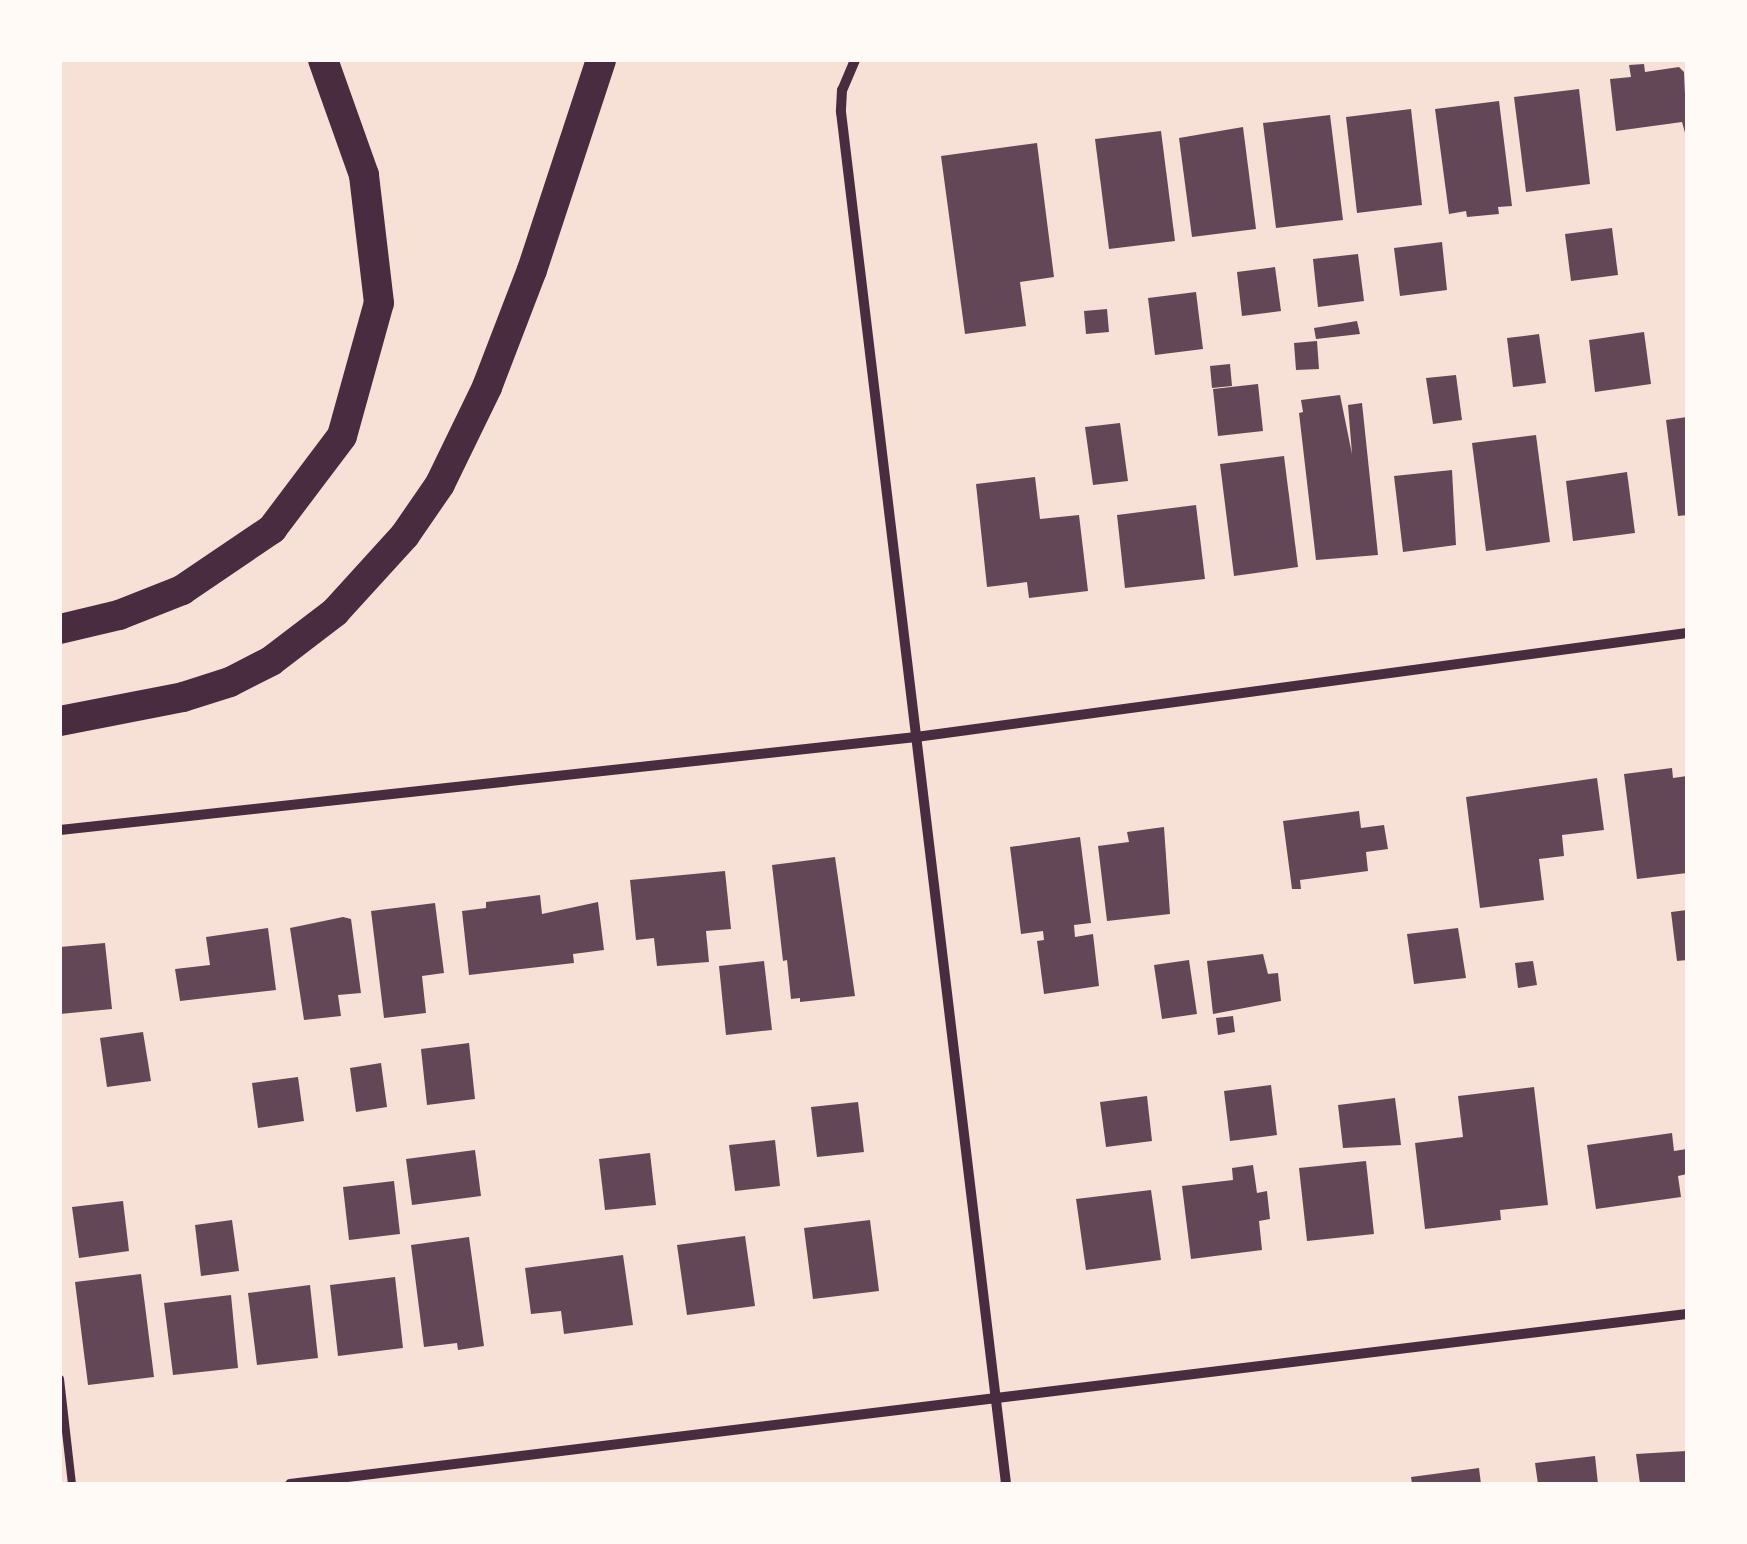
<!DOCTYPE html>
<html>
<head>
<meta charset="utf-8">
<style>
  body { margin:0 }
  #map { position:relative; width:1747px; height:1544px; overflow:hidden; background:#f7e1d7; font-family:"DejaVu Sans",sans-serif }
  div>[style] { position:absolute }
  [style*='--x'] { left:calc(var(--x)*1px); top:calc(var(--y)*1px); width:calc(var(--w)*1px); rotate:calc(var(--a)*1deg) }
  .building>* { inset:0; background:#644757 }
  .service>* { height:8px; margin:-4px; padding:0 4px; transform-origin:4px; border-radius:4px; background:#4a2c40 }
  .minor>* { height:10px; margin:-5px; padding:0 5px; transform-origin:5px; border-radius:5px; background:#4a2c40 }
  .motorway>* { height:30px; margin:-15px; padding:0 15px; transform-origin:15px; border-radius:15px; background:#4a2c40 }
  span { translate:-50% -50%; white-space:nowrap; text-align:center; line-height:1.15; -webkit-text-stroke:10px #fffaf5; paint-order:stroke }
  .frame { position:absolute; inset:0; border:62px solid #fffaf5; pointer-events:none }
</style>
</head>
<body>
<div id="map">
  <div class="building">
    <i style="clip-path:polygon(1644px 64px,1645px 72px,1679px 67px,1684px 72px,1687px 140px,1682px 122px,1616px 131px,1610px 79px,1631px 77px,1629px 65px)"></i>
    <i style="clip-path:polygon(1579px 89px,1590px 184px,1526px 192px,1514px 97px)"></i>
    <i style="clip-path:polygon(1499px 101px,1512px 206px,1498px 207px,1499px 214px,1467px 217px,1466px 211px,1449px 214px,1435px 109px)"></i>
    <i style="clip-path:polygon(1411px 109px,1422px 205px,1357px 213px,1346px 117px)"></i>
    <i style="clip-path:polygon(1330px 115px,1343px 220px,1276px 228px,1263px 123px)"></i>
    <i style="clip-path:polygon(1243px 127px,1256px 229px,1192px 237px,1179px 138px)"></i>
    <i style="clip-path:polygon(1161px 131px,1175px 241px,1109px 249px,1095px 139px)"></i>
    <i style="clip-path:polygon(1037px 143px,1054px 277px,1020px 282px,1026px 326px,965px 334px,941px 156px)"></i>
    <i style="clip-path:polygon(1612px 228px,1618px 275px,1571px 281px,1565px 234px)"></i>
    <i style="clip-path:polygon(1442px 242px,1447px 290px,1400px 296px,1394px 248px)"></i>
    <i style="clip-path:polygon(1358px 254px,1364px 301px,1318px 307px,1313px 259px)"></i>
    <i style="clip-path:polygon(1275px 267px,1281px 311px,1242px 316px,1237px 272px)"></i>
    <i style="clip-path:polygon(1196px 292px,1203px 349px,1155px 355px,1148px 298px)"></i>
    <i style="clip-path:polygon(1107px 309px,1109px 332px,1086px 334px,1084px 311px)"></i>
    <i style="clip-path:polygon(1357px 321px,1360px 334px,1316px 339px,1314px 328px)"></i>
    <i style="clip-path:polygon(1644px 332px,1651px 384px,1595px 392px,1589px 340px)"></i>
    <i style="clip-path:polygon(1539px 334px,1546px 383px,1513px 387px,1507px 338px)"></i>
    <i style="clip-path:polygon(1317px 341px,1319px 369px,1296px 370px,1294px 343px)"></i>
    <i style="clip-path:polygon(1230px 364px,1232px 386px,1212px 388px,1210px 366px)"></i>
    <i style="clip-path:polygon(1456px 375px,1462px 420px,1433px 424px,1426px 378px)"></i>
    <i style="clip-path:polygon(1258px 384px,1263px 431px,1218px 436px,1213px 389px)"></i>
    <i style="clip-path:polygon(1340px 395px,1352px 454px,1348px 405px,1362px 403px,1378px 555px,1316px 560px,1299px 413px,1303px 412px,1301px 400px)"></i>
    <i style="clip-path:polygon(1687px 417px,1687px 515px,1678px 516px,1666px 420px)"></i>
    <i style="clip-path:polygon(1120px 423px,1128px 481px,1093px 485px,1085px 427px)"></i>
    <i style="clip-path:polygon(1536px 435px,1550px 542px,1486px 551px,1472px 443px)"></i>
    <i style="clip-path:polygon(1284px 456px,1298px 567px,1234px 576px,1220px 464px)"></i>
    <i style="clip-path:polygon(1452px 470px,1456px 545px,1403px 552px,1394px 476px)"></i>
    <i style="clip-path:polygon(1627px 472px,1635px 533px,1573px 541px,1566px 481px)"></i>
    <i style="clip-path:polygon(1035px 477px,1040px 519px,1079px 515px,1088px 591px,1029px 598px,1027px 582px,987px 587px,976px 484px)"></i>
    <i style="clip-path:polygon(1196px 505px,1205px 579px,1125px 588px,1117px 515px)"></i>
    <i style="clip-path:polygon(1672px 768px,1673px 778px,1687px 776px,1687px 873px,1637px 879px,1624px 774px)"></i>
    <i style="clip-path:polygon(1597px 778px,1604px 830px,1562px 835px,1564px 856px,1539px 859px,1544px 900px,1480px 908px,1466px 797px)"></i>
    <i style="clip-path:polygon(1359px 811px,1361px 828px,1384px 825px,1388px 849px,1366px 852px,1368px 871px,1300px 880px,1301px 889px,1292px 889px,1283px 821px)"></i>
    <i style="clip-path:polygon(1164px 827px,1170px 914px,1107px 921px,1098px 846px,1129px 842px,1127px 832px)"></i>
    <i style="clip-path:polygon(1080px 837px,1091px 923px,1074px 925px,1075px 937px,1093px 934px,1099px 986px,1044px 994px,1037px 941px,1044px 940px,1043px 931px,1021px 934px,1010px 847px)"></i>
    <i style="clip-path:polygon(835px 857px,855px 996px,800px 1002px,800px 998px,791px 999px,787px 960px,783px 961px,772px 865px)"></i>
    <i style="clip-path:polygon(725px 871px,731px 929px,706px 931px,709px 962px,657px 966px,654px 938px,636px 940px,630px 880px)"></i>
    <i style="clip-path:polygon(540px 895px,542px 914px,598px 902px,604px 950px,573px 954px,574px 963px,469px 975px,462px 911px,486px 908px,486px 902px)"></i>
    <i style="clip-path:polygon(435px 903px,444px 973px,422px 976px,426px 1013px,384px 1018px,371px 911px)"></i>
    <i style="clip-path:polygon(1687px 910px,1687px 960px,1677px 961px,1671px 912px)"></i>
    <i style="clip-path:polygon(343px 917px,351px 919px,361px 993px,338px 995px,341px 1016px,304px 1020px,290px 928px)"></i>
    <i style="clip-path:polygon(268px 928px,276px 990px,180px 1001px,175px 969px,210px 965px,206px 937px)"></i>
    <i style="clip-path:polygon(1458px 928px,1466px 978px,1414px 984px,1407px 934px)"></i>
    <i style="clip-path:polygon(105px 943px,112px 1009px,60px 1014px,60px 947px)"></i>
    <i style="clip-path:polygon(1263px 954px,1268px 974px,1278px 973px,1281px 1001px,1213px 1014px,1207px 961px)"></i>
    <i style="clip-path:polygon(1189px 960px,1197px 1014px,1162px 1019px,1154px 965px)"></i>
    <i style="clip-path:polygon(764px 961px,772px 1030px,726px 1035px,719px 966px)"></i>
    <i style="clip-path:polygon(1533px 961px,1537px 985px,1518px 988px,1515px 963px)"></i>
    <i style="clip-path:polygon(1233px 1016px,1235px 1032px,1218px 1035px,1216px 1018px)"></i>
    <i style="clip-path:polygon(143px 1032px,151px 1081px,107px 1087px,100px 1038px)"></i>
    <i style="clip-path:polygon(469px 1043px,475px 1099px,427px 1105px,421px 1049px)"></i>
    <i style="clip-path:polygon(381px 1063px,387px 1107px,356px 1112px,350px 1068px)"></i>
    <i style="clip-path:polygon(298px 1077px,304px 1121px,258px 1128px,252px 1083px)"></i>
    <i style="clip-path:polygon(1271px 1085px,1277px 1135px,1230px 1141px,1224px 1091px)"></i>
    <i style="clip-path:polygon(1534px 1087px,1548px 1205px,1500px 1210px,1501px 1220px,1425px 1229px,1415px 1143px,1463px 1137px,1458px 1096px)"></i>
    <i style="clip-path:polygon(1147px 1096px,1152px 1141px,1106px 1147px,1100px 1102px)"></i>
    <i style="clip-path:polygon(1395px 1098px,1401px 1145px,1343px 1148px,1338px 1105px)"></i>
    <i style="clip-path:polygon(858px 1102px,864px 1152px,817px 1157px,811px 1107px)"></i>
    <i style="clip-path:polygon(1672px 1133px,1674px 1151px,1687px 1149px,1687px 1174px,1678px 1176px,1681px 1197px,1596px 1209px,1587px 1145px)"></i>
    <i style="clip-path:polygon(775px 1140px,780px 1186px,735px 1191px,729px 1145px)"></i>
    <i style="clip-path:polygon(475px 1150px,481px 1196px,412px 1205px,406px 1159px)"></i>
    <i style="clip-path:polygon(650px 1153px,656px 1205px,605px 1210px,599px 1159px)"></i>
    <i style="clip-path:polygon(1366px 1161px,1374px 1234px,1307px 1241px,1299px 1168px)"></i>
    <i style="clip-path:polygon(1253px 1165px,1257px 1193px,1267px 1191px,1270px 1219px,1259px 1221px,1262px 1250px,1191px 1259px,1182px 1186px,1233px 1180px,1232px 1168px)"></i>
    <i style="clip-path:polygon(394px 1181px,400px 1234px,349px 1240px,343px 1187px)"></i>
    <i style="clip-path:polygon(1151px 1190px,1161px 1260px,1086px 1270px,1076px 1199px)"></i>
    <i style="clip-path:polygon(123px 1201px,129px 1251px,79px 1258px,72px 1207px)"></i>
    <i style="clip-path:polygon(232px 1220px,239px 1271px,201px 1276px,195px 1225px)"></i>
    <i style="clip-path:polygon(870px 1220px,879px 1291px,813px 1299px,804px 1228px)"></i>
    <i style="clip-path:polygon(745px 1236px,755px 1306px,687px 1315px,677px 1245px)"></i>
    <i style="clip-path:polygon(469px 1237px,484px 1346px,458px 1350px,457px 1343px,424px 1347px,411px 1245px)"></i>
    <i style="clip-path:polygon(623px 1255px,633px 1325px,564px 1334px,561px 1311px,531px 1314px,525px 1268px)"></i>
    <i style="clip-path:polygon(141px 1274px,154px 1377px,88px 1385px,75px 1282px)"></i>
    <i style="clip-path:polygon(395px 1277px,403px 1348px,338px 1356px,330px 1285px)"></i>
    <i style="clip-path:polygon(310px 1285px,318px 1358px,257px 1365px,248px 1293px)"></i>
    <i style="clip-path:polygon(231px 1295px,238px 1368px,173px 1375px,164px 1303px)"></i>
    <i style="clip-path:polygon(1687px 1451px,1687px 1484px,1640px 1484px,1636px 1454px)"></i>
    <i style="clip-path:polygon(1595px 1456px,1598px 1484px,1538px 1484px,1535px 1463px)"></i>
    <i style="clip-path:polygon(1479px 1468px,1481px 1484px,1412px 1484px,1411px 1477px)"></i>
  </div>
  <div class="service">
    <i style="--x:60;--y:1379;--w:106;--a:83.5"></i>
  </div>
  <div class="minor">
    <i style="--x:855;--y:60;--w:33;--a:113"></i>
    <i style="--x:842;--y:90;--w:22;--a:93"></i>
    <i style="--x:841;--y:112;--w:1382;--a:83.14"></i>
    <i style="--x:60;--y:830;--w:861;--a:-6.2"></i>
    <i style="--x:916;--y:737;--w:778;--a:-7.68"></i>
    <i style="--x:290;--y:1484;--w:1407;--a:-6.94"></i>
  </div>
  <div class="motorway">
    <i style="--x:60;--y:629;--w:61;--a:-13.3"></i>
    <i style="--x:119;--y:615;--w:68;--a:-21.6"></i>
    <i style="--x:182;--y:590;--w:109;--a:-34.1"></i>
    <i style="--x:272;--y:529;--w:116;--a:-53"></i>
    <i style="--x:342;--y:436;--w:138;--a:-74.5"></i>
    <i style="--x:379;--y:303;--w:129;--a:-96.7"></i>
    <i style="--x:364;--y:175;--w:122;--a:-109.6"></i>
    <i style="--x:60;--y:721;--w:125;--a:-11"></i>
    <i style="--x:183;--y:697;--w:49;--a:-17.7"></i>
    <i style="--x:230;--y:682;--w:46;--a:-27.1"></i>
    <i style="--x:271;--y:661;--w:81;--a:-37.4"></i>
    <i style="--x:335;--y:612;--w:104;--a:-47.7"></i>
    <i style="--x:405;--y:535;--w:62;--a:-55.5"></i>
    <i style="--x:440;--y:484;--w:108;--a:-64.1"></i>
    <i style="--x:487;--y:387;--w:125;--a:-69"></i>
    <i style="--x:532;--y:270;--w:221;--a:-71.8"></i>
  </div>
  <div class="frame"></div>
</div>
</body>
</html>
